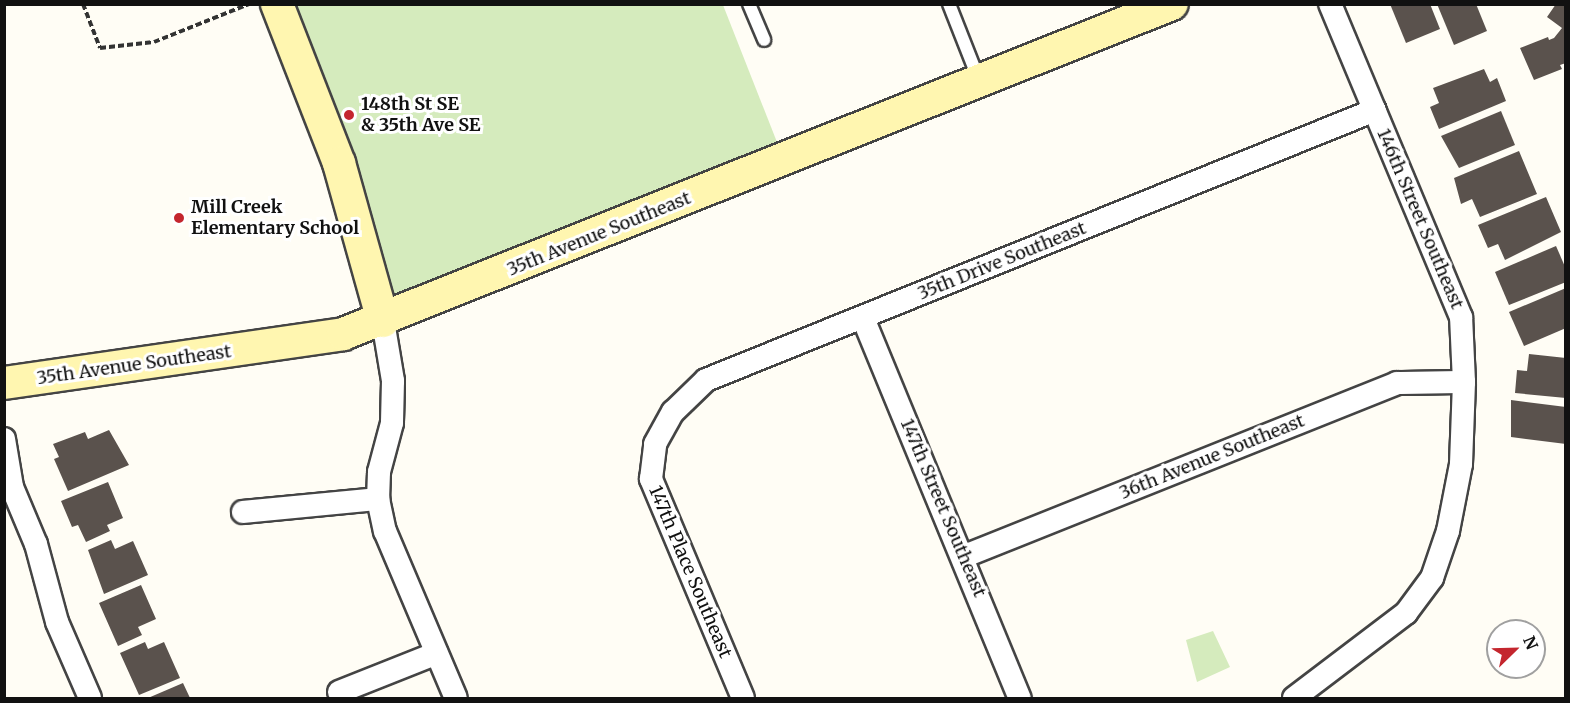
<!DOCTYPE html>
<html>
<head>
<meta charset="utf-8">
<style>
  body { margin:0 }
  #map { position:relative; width:1570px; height:703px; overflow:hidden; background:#fffdf5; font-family:Merriweather,serif }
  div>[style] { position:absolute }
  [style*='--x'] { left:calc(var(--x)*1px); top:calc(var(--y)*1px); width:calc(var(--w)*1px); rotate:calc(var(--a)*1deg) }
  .green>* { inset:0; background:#d5ebbd }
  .building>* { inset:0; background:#5a524d }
  .path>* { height:4px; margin-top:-2px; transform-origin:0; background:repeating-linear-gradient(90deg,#333 0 6px,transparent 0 9px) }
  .roads { filter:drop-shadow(2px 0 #444) drop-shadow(-2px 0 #444) drop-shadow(0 2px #444) drop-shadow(0 -2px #444) }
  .lane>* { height:12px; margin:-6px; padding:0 6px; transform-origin:6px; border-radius:6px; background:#fff }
  .street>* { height:22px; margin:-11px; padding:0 11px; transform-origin:11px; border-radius:11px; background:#fff }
  .secondary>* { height:32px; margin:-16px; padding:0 16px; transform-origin:16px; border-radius:16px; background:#fff6b0 }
  .dots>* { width:16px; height:16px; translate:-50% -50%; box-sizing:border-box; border:3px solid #fff; border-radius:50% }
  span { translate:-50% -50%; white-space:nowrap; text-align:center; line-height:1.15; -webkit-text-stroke:6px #fff; paint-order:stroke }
  .poi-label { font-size:18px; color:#111; font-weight:700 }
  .left { translate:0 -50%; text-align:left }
  .street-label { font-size:18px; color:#111 }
  .frame { position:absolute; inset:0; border:6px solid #111; pointer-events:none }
  .north { position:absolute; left:1486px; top:619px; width:60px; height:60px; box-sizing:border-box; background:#fff; border:2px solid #a0a0a0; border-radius:50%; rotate:67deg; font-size:16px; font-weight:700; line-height:24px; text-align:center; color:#111 }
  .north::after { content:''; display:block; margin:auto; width:21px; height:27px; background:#c4262e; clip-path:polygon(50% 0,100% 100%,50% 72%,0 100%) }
</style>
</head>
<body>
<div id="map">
  <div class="green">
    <i style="clip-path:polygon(277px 5px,723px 5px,784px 160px,383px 321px)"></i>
    <i style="clip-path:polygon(1213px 631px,1230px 667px,1197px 682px,1186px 640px)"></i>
  </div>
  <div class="building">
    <i style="clip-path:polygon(1390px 4px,1430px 4px,1440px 29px,1406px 43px)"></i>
    <i style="clip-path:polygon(1437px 4px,1476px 4px,1487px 31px,1454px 45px)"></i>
    <i style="clip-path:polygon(1556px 4px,1566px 4px,1566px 63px,1560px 65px,1562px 69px,1534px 80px,1520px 48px,1548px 37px,1549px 40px,1554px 38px,1562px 28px,1547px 17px)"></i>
    <i style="clip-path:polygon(1484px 69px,1490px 82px,1497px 78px,1506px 101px,1439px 129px,1430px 107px,1439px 103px,1433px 88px)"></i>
    <i style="clip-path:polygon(1501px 111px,1515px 145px,1459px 168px,1441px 136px)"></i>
    <i style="clip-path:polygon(1519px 151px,1537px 194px,1480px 217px,1472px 199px,1461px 204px,1454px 178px)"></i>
    <i style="clip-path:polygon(1546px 197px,1561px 232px,1505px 260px,1498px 244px,1488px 248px,1478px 225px)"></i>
    <i style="clip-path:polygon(1556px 246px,1566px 269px,1566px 282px,1509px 305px,1495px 272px)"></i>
    <i style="clip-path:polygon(1566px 288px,1566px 328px,1524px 346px,1509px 312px)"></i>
    <i style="clip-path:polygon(1529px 354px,1566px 358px,1566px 398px,1515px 393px,1517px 370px,1527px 371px)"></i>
    <i style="clip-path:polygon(1511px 400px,1566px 407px,1566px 444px,1511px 437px)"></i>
    <i style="clip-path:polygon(109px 430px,129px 465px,68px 491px,54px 459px,59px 457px,53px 444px,85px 432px,88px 439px)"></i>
    <i style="clip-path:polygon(108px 482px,123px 518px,107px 525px,110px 531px,86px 542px,78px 525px,72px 527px,61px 501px)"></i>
    <i style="clip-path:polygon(111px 540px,115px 549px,133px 541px,148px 575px,104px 594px,88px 550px)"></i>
    <i style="clip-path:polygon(141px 585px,156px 619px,138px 627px,142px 635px,118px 646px,99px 603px)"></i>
    <i style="clip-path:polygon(145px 642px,148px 649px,164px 642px,180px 678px,139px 695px,120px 653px)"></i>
    <i style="clip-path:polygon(183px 683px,190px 698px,148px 698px)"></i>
  </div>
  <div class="path">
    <i style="--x:83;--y:4;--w:47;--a:68.9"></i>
    <i style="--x:100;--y:48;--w:54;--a:-6.3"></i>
    <i style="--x:154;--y:42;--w:102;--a:-21.8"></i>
  </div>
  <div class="roads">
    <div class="lane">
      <i style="--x:749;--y:4;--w:39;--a:67"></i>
      <i style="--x:949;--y:4;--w:82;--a:68.5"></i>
    </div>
    <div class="street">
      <i style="--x:863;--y:318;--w:411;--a:67.6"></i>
      <i style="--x:383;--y:321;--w:61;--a:80.5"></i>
      <i style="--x:393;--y:381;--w:42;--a:91.4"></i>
      <i style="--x:392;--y:423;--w:51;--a:104.9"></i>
      <i style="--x:379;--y:472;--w:27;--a:92"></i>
      <i style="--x:378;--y:499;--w:33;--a:78"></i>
      <i style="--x:385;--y:531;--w:181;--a:67"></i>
      <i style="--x:4;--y:439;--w:49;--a:80.5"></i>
      <i style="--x:12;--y:487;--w:62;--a:67.2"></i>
      <i style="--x:36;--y:544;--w:81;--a:74.9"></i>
      <i style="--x:57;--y:622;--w:83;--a:66.5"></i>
      <i style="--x:243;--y:512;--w:136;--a:-5.5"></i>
      <i style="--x:965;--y:556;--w:465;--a:-21.8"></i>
      <i style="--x:1397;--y:383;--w:67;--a:-0.9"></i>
      <i style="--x:339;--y:692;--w:105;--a:-21.7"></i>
      <i style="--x:743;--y:698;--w:238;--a:-112.8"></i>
      <i style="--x:651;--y:479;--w:35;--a:-83"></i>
      <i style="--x:655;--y:444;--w:37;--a:-61"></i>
      <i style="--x:673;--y:412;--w:46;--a:-44.1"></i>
      <i style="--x:706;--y:380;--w:721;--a:-21.98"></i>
      <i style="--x:1294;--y:698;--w:141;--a:-37.2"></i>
      <i style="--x:1406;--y:613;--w:44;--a:-53.4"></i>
      <i style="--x:1432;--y:578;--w:50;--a:-71.2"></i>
      <i style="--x:1448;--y:531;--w:68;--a:-79"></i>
      <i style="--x:1461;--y:464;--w:82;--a:-87.9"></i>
      <i style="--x:1464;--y:382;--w:65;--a:-92.6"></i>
      <i style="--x:1461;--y:317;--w:339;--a:-112.7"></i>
    </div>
    <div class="secondary">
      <i style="--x:277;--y:4;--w:171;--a:68.7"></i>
      <i style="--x:339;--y:163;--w:164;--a:74.4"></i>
      <i style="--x:4;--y:383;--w:343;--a:-8.2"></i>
      <i style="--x:343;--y:334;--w:892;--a:-21.71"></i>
    </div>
  </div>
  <div class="dots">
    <i style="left:349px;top:115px;background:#c4262e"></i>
    <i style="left:179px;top:218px;background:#c4262e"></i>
  </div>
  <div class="poi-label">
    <span class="left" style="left:361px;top:115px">148th St SE<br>&amp; 35th Ave SE</span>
    <span class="left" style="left:191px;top:218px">Mill Creek<br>Elementary School</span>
  </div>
  <div class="street-label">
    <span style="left:1420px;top:219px;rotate:67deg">146th Street Southeast</span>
    <span style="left:599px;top:234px;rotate:-22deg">35th Avenue Southeast</span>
    <span style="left:1002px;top:261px;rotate:-22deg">35th Drive Southeast</span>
    <span style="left:134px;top:365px;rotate:-8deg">35th Avenue Southeast</span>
    <span style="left:1212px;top:457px;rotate:-22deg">36th Avenue Southeast</span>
    <span style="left:943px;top:508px;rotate:67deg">147th Street Southeast</span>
    <span style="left:690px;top:572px;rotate:67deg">147th Place Southeast</span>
  </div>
  <div class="frame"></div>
  <div class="north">N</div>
</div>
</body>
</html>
